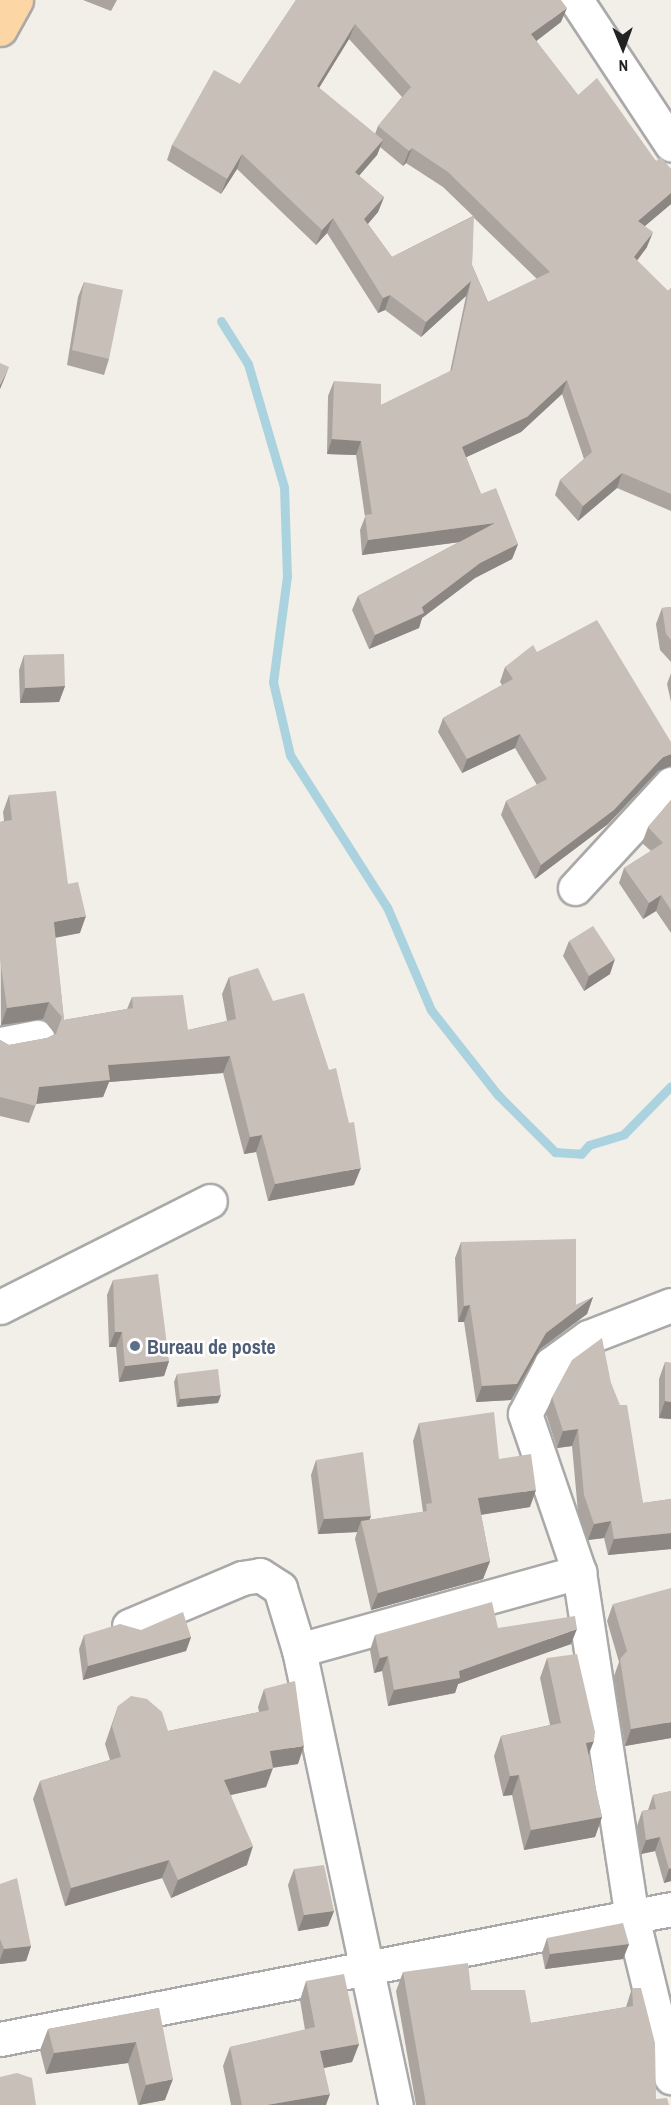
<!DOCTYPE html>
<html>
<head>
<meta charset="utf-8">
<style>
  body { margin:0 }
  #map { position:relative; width:671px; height:2105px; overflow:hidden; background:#f2efe9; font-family:"Archivo Narrow",sans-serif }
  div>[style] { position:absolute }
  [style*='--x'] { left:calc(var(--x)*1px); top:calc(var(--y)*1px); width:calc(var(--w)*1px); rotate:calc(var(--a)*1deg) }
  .stream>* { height:9px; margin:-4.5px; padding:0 4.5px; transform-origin:4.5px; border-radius:4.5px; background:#aad3df }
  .roads { filter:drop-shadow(2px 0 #a9a9a9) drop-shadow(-2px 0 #a9a9a9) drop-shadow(0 2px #a9a9a9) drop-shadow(0 -2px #a9a9a9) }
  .minor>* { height:33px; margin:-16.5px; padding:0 16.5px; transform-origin:16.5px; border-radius:16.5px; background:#fff }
  .primary>* { height:33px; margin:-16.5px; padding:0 16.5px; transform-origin:16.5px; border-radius:16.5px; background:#fcd6a4 }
  .wall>* { inset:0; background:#aba49e }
  .shaded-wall>* { inset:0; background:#8b8681 }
  .building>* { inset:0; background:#c7bfb8 }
  .dots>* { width:16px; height:16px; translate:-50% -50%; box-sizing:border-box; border:3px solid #fff; border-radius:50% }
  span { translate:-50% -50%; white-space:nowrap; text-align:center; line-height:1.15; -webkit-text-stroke:5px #fff; paint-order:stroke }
  .service-label { font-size:20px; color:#4e5e75; font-weight:700 }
  .left { translate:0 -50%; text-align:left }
  .north { position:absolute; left:593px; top:18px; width:60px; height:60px; -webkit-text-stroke:4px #fff; paint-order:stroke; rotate:179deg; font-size:16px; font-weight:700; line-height:24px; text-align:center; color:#222 }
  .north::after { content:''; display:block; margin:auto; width:21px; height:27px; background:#222; clip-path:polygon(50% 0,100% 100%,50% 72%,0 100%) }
</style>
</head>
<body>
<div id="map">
  <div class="stream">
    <i style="--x:221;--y:321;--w:51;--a:57.9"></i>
    <i style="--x:248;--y:364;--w:128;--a:73.7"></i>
    <i style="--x:284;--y:487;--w:89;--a:88.1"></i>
    <i style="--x:287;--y:576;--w:107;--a:97.5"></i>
    <i style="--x:273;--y:682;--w:75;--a:76.9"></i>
    <i style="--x:290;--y:755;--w:180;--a:57.5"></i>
    <i style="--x:387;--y:907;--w:112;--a:66.9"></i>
    <i style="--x:431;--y:1010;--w:108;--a:51.8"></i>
    <i style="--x:498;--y:1095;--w:81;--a:45"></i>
    <i style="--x:555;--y:1152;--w:26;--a:4"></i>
    <i style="--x:581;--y:1154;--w:12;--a:-48"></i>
    <i style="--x:589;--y:1145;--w:37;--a:-17"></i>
    <i style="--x:624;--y:1134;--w:67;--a:-45.6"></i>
  </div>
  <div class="roads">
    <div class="minor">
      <i style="--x:576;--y:0;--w:173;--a:56.6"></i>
      <i style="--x:575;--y:888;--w:142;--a:-47.3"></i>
      <i style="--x:0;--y:1044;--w:38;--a:-11"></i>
      <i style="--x:671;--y:1305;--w:89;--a:158.9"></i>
      <i style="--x:588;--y:1337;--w:46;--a:143.9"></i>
      <i style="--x:551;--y:1364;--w:56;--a:117.5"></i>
      <i style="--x:525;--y:1414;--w:167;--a:71.1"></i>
      <i style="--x:579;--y:1572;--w:349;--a:81.3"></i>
      <i style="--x:632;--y:1917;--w:165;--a:76.3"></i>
      <i style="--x:0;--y:1307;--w:235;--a:-26.8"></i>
      <i style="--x:129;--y:1626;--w:123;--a:-23"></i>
      <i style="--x:242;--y:1578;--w:18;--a:-9"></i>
      <i style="--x:260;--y:1575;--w:24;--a:33"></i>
      <i style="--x:280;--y:1588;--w:65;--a:73"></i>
      <i style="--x:299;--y:1650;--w:465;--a:78"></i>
      <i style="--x:299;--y:1650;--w:291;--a:-15.6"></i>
      <i style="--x:0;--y:2039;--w:683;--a:-10.96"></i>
    </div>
    <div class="primary">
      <i style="--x:0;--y:29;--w:33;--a:-61"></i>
    </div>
  </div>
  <div class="wall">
    <i style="clip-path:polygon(83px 0,117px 0,111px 11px)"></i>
    <i style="clip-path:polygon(evenodd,296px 0,561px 22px,536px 41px,578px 95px,656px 161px,671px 169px,671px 204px,645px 226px,647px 247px,637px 261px,668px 291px,671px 288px,671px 511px,617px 488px,578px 521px,555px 495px,560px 480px,584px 459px,562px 394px,521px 432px,466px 457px,481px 494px,518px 544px,512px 559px,475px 578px,422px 618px,419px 628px,369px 649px,352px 610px,358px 596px,459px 542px,362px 555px,360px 530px,365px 517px,356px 455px,327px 454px,328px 396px,334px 381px,381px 405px,450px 372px,466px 296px,421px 337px,385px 310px,378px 313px,327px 233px,316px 245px,237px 169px,221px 194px,167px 160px,172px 145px,240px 84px,296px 0,349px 39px,402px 97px,378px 126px,375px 134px,319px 88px,349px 39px,296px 0,380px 147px,403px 166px,406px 163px,443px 187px,473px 216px,392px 257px,368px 224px,378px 212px,384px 197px,359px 176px,377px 155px,380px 147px,296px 0,473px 217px,537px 279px,488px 302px,472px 265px,473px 217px)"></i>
    <i style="clip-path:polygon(84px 282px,109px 359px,104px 375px,67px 365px,78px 297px)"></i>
    <i style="clip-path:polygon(671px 607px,671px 662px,660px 650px,656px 624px,662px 608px)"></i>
    <i style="clip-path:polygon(537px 652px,658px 771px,608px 824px,535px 879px,501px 815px,506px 801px,537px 785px,515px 748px,462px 773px,438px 732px,443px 718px,502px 685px,500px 682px,505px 667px)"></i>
    <i style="clip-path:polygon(24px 655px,65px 686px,59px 702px,20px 703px,19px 670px)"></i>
    <i style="clip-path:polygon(671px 673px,671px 702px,667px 684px)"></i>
    <i style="clip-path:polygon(9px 795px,68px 884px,80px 933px,55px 938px,64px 1020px,127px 1009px,132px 997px,188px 1030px,227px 1021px,222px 994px,229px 977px,354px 1185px,268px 1201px,256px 1152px,244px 1154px,223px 1073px,109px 1082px,103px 1097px,36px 1104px,29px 1123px,0 1116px,0 1040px,9px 1045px,47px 1038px,55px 1034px,43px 1019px,1px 1025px,0 822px,4px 821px,3px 812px)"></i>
    <i style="clip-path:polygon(671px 800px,671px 933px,656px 911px,643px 919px,619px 883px,624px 868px,651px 851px,642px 843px,648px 827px)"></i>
    <i style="clip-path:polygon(569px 941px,610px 974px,584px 991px,563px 956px)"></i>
    <i style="clip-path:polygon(461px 1242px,576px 1305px,593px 1297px,587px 1314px,540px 1349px,511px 1400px,476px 1402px,464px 1322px,458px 1322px,455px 1258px)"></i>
    <i style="clip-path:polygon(113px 1280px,169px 1361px,164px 1376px,119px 1382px,116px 1347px,109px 1347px,107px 1295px)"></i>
    <i style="clip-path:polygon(665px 1362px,671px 1363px,671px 1419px,659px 1418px,659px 1379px)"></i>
    <i style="clip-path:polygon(177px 1374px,218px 1403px,177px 1407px,174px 1382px)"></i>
    <i style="clip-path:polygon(611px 1383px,643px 1503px,671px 1499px,671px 1549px,608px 1555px,604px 1538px,588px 1540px,578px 1512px,572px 1446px,557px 1448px,546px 1414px,552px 1397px)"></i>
    <i style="clip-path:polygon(419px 1423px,499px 1459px,530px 1507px,481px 1515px,490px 1561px,483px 1579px,371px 1610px,355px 1539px,357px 1532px,318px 1534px,311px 1475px,316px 1460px,371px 1516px,369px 1520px,423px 1512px,413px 1441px)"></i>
    <i style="clip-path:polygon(613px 1604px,671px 1738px,625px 1746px,614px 1676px,619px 1662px,607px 1621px)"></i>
    <i style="clip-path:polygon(498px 1628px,571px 1644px,458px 1684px,455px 1693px,388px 1706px,382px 1671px,374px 1673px,370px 1650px,375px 1635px)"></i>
    <i style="clip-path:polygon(141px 1630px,191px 1637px,186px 1651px,83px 1680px,79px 1649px,84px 1635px)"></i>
    <i style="clip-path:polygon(547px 1658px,588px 1755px,602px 1817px,595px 1837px,524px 1850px,512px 1795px,503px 1796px,494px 1756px,501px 1736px,550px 1725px,540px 1678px)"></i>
    <i style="clip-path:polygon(264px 1689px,298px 1764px,272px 1768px,266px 1787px,231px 1795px,247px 1865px,171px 1898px,162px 1878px,65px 1906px,33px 1799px,40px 1781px,110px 1760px,105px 1744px,118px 1706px,168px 1731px,259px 1712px,258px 1707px)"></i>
    <i style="clip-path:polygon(671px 1791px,671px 1881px,664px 1883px,655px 1851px,641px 1854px,637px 1826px,642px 1811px,648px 1810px,653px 1795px)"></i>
    <i style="clip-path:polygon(294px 1869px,334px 1911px,328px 1926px,298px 1931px,288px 1885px)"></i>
    <i style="clip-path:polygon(0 1884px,31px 1946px,26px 1961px,0 1964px)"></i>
    <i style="clip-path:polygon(547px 1938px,629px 1944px,623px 1959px,545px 1969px,542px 1953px)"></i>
    <i style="clip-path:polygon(403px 1972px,471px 1990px,531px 2023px,626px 2007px,632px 1988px,656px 2099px,669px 2105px,416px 2105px,396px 1991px)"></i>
    <i style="clip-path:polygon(306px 1981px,359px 2044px,352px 2062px,324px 2068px,326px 2105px,231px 2105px,223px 2066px,230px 2047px,305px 2030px,300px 2000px)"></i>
    <i style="clip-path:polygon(159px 2008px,165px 2100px,138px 2105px,128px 2063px,46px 2074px,40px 2050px,48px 2029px)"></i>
  </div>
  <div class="shaded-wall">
    <i style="clip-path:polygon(567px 8px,561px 22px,526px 49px,531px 34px)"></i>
    <i style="clip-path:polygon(355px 24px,349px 39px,311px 101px,317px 86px)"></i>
    <i style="clip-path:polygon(383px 140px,377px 155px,349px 187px,355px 172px)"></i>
    <i style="clip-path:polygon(412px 148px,406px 163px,403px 166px,409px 151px)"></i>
    <i style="clip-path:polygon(242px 154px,237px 169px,221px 194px,227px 179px)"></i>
    <i style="clip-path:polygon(671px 193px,671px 204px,633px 236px,638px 221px)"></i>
    <i style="clip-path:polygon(384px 197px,378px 212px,359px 234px,364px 219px)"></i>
    <i style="clip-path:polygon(333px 218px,327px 233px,316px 245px,322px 230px)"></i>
    <i style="clip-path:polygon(653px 232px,647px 247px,628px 272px,634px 257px)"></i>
    <i style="clip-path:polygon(471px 281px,466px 296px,421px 337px,426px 322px)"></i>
    <i style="clip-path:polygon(390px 295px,385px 310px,378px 313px,383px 298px)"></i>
    <i style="clip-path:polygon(9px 367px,3px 382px,0 389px,0 385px)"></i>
    <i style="clip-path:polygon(567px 380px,562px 394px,521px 432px,456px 462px,462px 447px)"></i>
    <i style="clip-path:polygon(332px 439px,361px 441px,356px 455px,327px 454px)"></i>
    <i style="clip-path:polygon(622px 473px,617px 488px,578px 521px,583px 506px)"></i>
    <i style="clip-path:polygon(495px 523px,490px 538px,362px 555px,368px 540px)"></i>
    <i style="clip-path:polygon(518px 544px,512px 559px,475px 578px,422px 618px,419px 628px,369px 649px,375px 635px,422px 607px,480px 563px)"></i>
    <i style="clip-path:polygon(65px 686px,59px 702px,20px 703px,25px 688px)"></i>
    <i style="clip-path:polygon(520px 734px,515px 748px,462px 773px,467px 759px)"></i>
    <i style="clip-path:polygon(671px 754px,671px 766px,658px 771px,608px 824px,535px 879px,541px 865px,663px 757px)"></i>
    <i style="clip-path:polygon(661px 895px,656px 911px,643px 919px,649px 903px)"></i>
    <i style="clip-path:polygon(86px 916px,80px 933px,47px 939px,54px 922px)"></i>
    <i style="clip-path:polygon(615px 959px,610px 974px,584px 991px,589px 976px)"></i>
    <i style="clip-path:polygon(49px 1002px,43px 1019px,1px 1025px,7px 1008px)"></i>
    <i style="clip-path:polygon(230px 1056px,223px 1073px,109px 1082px,103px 1097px,33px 1104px,39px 1087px,108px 1065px)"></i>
    <i style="clip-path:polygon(262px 1135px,256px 1152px,244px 1154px,250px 1137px)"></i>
    <i style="clip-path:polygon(361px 1168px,354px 1185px,268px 1201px,275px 1184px)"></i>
    <i style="clip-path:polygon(593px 1297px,587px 1314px,540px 1349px,511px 1400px,476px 1402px,482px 1386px,546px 1333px)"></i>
    <i style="clip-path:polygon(470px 1305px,464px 1322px,458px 1322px,464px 1306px)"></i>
    <i style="clip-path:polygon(115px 1332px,122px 1332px,116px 1347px,109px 1347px)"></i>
    <i style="clip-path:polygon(169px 1361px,164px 1376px,119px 1382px,125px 1366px)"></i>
    <i style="clip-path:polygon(221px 1395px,218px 1403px,177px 1407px,180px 1399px)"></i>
    <i style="clip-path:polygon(665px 1401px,671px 1402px,671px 1419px,659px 1418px)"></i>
    <i style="clip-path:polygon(578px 1429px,572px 1446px,557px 1448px,563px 1431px)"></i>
    <i style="clip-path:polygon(536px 1490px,530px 1507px,472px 1516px,478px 1498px)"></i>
    <i style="clip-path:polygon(371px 1516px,365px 1531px,361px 1521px,357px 1532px,318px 1534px,324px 1519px)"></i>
    <i style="clip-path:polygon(611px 1521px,604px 1538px,588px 1540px,594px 1524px)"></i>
    <i style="clip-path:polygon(671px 1533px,671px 1549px,608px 1555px,614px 1539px)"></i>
    <i style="clip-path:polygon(490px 1561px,483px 1579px,371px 1610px,378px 1593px)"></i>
    <i style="clip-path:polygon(577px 1629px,571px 1644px,458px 1684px,455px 1693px,388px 1706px,394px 1690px,459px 1671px)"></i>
    <i style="clip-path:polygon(191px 1637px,186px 1651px,83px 1680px,88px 1666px)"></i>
    <i style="clip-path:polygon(388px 1656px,382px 1671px,374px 1673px,380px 1658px)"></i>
    <i style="clip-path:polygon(671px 1722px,671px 1738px,625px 1746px,631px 1729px)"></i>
    <i style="clip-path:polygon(594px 1741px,586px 1761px,586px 1743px)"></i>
    <i style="clip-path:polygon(304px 1746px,298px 1764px,263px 1769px,270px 1751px)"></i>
    <i style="clip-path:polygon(273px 1768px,266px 1787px,217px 1798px,224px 1780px)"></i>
    <i style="clip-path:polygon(519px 1775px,512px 1795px,503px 1796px,510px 1776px)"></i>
    <i style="clip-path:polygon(602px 1817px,595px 1837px,524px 1850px,531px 1830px)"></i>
    <i style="clip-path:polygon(660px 1837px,655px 1851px,641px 1854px,646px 1840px)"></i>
    <i style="clip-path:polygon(253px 1846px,247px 1865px,171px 1898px,178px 1880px)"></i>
    <i style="clip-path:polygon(169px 1860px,162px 1878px,65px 1906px,71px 1888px)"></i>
    <i style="clip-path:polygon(671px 1868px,671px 1881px,664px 1883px,669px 1869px)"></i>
    <i style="clip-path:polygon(334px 1911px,328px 1926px,298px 1931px,304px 1915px)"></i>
    <i style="clip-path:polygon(629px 1944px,623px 1959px,545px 1969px,550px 1954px)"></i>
    <i style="clip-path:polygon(31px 1946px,26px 1961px,0 1964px,0 1960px,4px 1949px)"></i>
    <i style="clip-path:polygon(136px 2042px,128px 2063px,46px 2074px,54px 2053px)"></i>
    <i style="clip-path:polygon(359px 2044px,352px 2062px,314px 2070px,320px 2051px)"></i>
    <i style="clip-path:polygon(173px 2079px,165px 2100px,139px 2105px,146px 2085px)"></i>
    <i style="clip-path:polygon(330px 2094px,326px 2105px,267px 2105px)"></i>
  </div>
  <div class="building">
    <i style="clip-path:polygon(evenodd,296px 0,561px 0,567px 8px,531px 34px,578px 95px,597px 78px,656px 161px,661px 157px,671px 169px,671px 193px,638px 221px,653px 232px,634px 257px,668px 291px,671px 288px,671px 494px,622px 473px,583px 506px,560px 480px,592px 452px,567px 380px,527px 417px,462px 447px,481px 494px,496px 488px,518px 544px,480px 563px,422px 607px,424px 613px,375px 635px,358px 596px,495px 523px,368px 540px,365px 515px,372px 514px,361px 441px,332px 439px,334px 381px,381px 384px,381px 405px,452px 370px,471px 281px,426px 322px,390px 295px,383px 298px,333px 218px,322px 230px,242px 154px,227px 179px,172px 145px,214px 70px,240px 84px,296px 0,355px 24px,411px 87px,378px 126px,409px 151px,412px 148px,448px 172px,550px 272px,488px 302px,472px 265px,474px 216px,392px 257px,364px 219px,384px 197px,355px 172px,383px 140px,317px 86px,355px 24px)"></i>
    <i style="clip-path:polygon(84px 282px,123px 290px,109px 359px,72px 350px)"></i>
    <i style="clip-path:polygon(0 363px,9px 367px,0 385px)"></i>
    <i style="clip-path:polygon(671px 607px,671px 640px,666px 634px,662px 608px)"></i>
    <i style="clip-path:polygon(597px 620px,671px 742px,671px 754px,663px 757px,614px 810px,541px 865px,506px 801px,547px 779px,520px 734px,467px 759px,443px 718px,513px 679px,505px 667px,533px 645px,537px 652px)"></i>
    <i style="clip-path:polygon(64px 654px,65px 686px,25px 688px,24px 655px)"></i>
    <i style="clip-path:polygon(56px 791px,68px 884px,78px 882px,86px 916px,54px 922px,64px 1020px,133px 1008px,132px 997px,183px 995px,188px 1030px,236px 1019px,229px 977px,258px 968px,273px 1001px,304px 993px,329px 1070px,336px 1068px,349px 1123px,354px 1122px,361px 1168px,275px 1184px,262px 1135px,250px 1137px,230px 1056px,108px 1065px,110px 1080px,39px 1087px,36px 1106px,0 1097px,0 1040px,9px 1045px,47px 1038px,56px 1034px,62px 1017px,49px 1002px,7px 1008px,0 959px,0 822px,12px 820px,9px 795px)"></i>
    <i style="clip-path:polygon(671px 800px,671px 910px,661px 895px,649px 903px,624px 868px,663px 843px,648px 827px)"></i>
    <i style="clip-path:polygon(593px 926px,615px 959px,589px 976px,569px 941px)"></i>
    <i style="clip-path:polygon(576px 1239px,576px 1305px,593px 1297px,546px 1333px,517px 1384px,482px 1386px,470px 1305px,464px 1306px,461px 1242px)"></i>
    <i style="clip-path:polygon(158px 1274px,169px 1361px,125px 1366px,122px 1332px,115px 1332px,113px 1280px)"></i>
    <i style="clip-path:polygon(602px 1338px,611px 1383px,620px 1405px,627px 1405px,643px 1503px,671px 1499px,671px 1533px,614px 1539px,611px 1521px,594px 1524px,584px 1495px,578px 1429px,563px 1431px,552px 1397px,572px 1360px)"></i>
    <i style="clip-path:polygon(665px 1362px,671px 1363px,671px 1402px,665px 1401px)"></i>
    <i style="clip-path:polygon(218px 1369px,221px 1395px,180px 1399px,177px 1374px)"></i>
    <i style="clip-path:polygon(494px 1412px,499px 1459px,531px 1454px,536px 1490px,478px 1498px,490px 1561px,378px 1593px,361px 1521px,427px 1511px,426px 1504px,432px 1503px,419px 1423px)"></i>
    <i style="clip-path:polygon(363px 1452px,371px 1516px,324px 1519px,316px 1460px)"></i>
    <i style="clip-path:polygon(671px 1588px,671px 1722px,631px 1729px,620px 1659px,627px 1651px,613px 1604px)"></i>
    <i style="clip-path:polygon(492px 1602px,498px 1628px,575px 1616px,577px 1629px,459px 1671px,460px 1678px,394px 1690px,388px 1656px,380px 1658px,375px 1635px)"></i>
    <i style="clip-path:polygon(183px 1612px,191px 1637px,88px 1666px,84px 1635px,120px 1624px,141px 1630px)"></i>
    <i style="clip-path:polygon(577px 1654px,595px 1732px,594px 1741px,586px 1743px,602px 1817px,531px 1830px,519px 1775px,510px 1776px,501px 1736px,561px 1723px,547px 1658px)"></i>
    <i style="clip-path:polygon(295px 1681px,304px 1746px,270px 1751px,273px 1768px,224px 1780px,253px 1846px,178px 1880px,169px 1860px,71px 1888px,40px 1781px,121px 1757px,112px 1726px,118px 1706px,131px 1696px,147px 1699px,162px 1712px,168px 1731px,269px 1710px,264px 1689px)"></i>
    <i style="clip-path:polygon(671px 1791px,671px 1868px,669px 1869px,660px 1837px,646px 1840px,642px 1811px,656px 1809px,653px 1795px)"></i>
    <i style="clip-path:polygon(324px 1865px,334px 1911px,304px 1915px,294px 1869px)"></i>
    <i style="clip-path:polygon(17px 1878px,31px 1946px,4px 1949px,0 1939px,0 1884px)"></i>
    <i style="clip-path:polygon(623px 1923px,629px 1944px,550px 1954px,547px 1938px)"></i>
    <i style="clip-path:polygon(468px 1963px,471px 1990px,525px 1990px,531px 2023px,633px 2006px,632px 1988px,641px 1988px,655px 2043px,656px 2099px,667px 2098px,669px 2105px,426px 2105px,403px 1972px)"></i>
    <i style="clip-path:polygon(344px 1974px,359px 2044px,320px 2051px,330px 2094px,267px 2105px,242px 2105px,230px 2047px,315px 2027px,306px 1981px)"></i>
    <i style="clip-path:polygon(159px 2008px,173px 2079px,146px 2085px,136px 2042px,54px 2053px,48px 2029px)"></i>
    <i style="clip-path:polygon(17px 2073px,32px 2078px,36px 2105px,0 2105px,0 2077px)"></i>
  </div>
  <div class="dots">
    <i style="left:135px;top:1346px;background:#5c6f8a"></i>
  </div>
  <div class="service-label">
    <span class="left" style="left:147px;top:1346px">Bureau de poste</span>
  </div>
  <div class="north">N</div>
</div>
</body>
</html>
